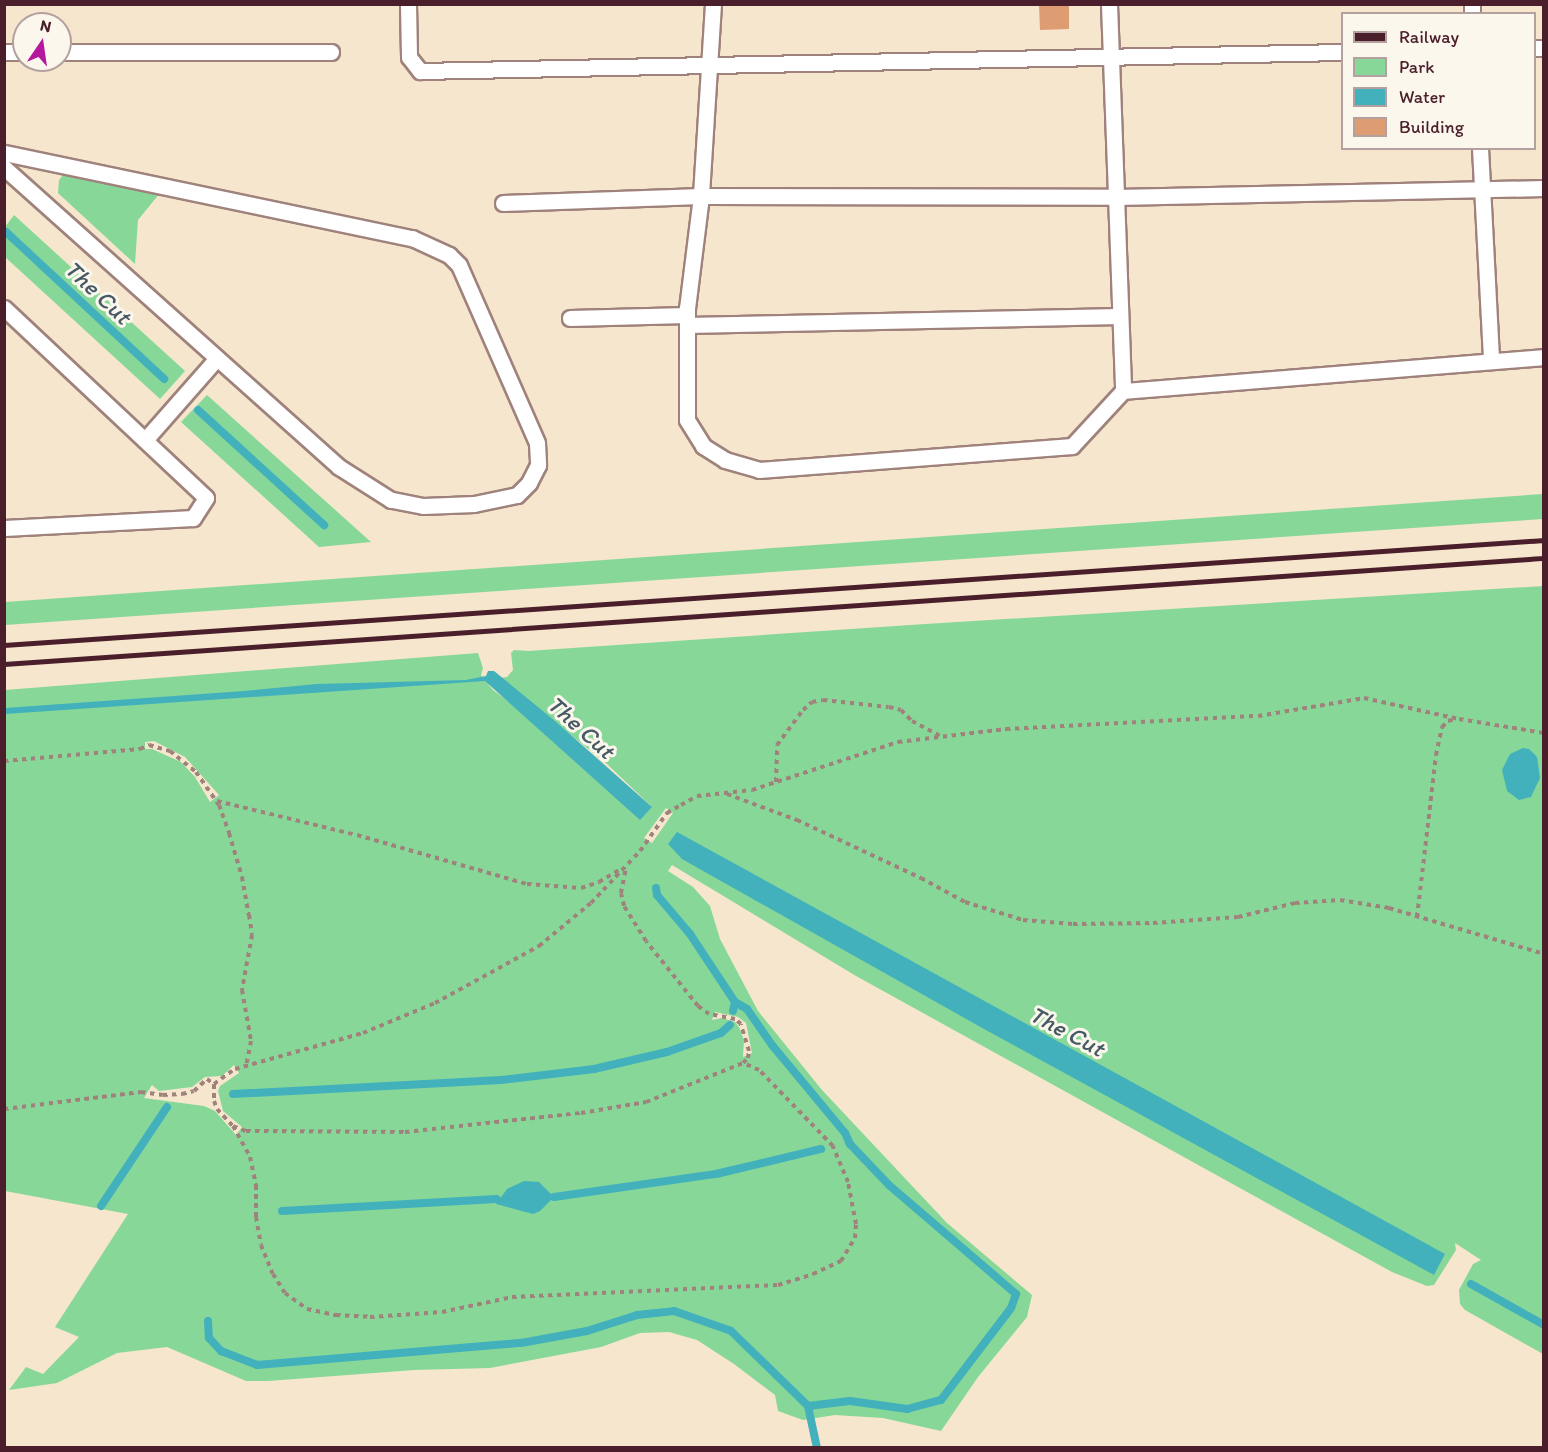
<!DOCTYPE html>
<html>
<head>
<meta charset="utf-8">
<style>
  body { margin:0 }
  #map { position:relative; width:1548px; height:1452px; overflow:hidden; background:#f5e6cd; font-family:Itim,sans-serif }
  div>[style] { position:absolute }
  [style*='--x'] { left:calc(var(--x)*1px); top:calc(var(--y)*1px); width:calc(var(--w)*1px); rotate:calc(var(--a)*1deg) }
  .green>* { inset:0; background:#87d898 }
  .water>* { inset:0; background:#42b1bc }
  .stream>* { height:8px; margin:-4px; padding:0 4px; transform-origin:4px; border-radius:4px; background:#42b1bc }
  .building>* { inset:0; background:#de9c73 }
  .path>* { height:4px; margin-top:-2px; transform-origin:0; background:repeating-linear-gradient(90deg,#a0827c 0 4.5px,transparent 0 9px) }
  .roads { filter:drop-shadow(2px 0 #a0827c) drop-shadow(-2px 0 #a0827c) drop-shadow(0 2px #a0827c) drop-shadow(0 -2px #a0827c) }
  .service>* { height:15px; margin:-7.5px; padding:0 7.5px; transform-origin:7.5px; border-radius:7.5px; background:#fff }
  .rail>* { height:4.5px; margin:-2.25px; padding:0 2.25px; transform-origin:2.25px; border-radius:2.25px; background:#4a1f2b }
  span { translate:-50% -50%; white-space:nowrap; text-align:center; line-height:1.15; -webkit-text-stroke:6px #fbf7ec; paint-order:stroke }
  .water-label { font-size:24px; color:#475965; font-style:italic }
  .frame { position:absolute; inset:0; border:6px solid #4a1f2b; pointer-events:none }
  .legend { position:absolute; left:1341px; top:12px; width:195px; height:138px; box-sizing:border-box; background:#fbf7ec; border:2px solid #b4a19f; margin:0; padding:8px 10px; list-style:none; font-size:18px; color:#4a1f2b }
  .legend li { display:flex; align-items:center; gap:12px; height:30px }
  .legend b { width:30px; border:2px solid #b4a19f }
  .north { position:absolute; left:12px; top:12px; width:60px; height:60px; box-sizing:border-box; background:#fbf7ec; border:2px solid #b4a19f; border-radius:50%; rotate:13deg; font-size:16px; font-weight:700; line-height:24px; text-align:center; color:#4a1f2b }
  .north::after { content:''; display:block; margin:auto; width:21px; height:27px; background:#b5179e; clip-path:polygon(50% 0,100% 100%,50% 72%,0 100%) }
</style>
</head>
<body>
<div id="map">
  <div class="green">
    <i style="clip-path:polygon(69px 174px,160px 193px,138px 220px,135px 264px,58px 193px,59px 180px,63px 175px)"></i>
    <i style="clip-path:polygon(14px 215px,185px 371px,160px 399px,5px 257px,5px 227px)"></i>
    <i style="clip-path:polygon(207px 395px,371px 542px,319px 547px,181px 422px)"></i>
    <i style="clip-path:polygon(1543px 494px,1543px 519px,5px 625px,5px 602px)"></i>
    <i style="clip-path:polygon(evenodd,1543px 586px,1543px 1354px,1465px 1310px,1460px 1304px,1459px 1290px,1473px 1264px,1481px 1260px,1455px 1243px,1456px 1250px,1434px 1285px,1427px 1286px,1392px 1272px,856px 976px,672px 865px,668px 871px,693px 887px,710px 906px,720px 939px,758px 1011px,822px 1090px,947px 1223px,1032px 1295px,1027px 1317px,978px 1377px,941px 1431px,883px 1418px,835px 1415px,803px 1420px,778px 1411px,775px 1395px,734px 1364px,697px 1340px,669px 1332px,640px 1333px,601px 1347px,490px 1368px,414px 1370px,268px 1381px,246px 1381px,167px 1347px,117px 1353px,57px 1383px,9px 1390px,26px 1367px,43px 1374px,79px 1337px,55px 1327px,128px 1214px,5px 1191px,5px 690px,478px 653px,483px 668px,481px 675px,493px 690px,652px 807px,606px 763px,499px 678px,507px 677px,513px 670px,511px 653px,514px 650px,528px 651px,925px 624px,1543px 586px,154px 741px,185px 757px,219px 795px,210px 802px,195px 777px,181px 762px,152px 749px,145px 749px,145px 742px,154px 741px,1543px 586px,666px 808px,673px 813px,652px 843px,644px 838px,666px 808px,1543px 586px,715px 1012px,738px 1017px,746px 1023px,752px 1053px,743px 1057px,744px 1040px,739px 1027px,735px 1022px,722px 1018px,712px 1020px,715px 1012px,1543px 586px,234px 1065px,239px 1073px,220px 1086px,218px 1091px,223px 1111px,242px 1127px,236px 1135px,215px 1111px,204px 1106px,144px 1098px,152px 1085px,159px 1091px,192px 1087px,205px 1077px,222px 1076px,234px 1065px)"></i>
  </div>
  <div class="water">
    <i style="clip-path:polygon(488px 671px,494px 671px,555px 721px,652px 807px,640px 820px,485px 681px,5px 714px,5px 708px,244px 691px,317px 684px,466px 680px,486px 676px)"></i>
    <i style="clip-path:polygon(1523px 748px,1529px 749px,1537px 757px,1540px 778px,1531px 797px,1519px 800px,1507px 791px,1502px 770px,1510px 754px)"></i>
    <i style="clip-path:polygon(677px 832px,1445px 1254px,1434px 1275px,984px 1029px,682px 859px,668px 844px)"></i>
    <i style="clip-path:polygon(524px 1181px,539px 1182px,554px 1197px,540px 1211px,533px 1214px,496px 1204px,507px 1189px)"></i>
  </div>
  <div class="stream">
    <i style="--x:6;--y:232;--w:216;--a:42.9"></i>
    <i style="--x:198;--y:410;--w:171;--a:42.4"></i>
    <i style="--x:656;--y:888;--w:7;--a:82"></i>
    <i style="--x:657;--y:895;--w:51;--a:49.8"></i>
    <i style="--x:690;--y:934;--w:82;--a:56.5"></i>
    <i style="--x:735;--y:1002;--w:9;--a:103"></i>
    <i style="--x:233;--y:1094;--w:268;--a:-3"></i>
    <i style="--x:501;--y:1080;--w:94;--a:-6.7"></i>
    <i style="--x:594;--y:1069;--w:75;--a:-13.1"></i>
    <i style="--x:667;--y:1052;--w:57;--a:-19.4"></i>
    <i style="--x:721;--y:1033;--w:12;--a:-42"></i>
    <i style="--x:554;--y:1197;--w:164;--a:-8.1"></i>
    <i style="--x:716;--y:1174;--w:108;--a:-13.4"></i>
    <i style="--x:101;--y:1206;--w:119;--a:-56.3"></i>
    <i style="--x:282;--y:1211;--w:215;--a:-3.2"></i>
    <i style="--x:1471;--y:1284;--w:84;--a:29.3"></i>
    <i style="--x:208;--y:1321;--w:17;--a:87"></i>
    <i style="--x:209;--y:1338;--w:18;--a:47"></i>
    <i style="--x:221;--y:1351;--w:39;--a:21"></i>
    <i style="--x:257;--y:1365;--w:265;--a:-4.8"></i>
    <i style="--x:521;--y:1343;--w:67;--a:-10.3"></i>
    <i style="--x:587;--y:1331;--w:52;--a:-17.7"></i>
    <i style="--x:637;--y:1315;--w:37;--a:-6"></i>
    <i style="--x:674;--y:1311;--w:60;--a:19.3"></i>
    <i style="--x:731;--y:1331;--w:107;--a:44.2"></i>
    <i style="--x:808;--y:1406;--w:42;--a:-6.8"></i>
    <i style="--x:850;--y:1401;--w:58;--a:8"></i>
    <i style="--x:907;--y:1409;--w:35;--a:-15"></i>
    <i style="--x:941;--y:1400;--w:116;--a:-52.7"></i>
    <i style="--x:1011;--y:1308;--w:15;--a:-70"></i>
    <i style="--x:1016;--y:1294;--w:167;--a:-139.4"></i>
    <i style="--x:889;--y:1185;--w:57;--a:-133.6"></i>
    <i style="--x:850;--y:1144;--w:12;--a:-114"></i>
    <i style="--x:845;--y:1133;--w:114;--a:-129.7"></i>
    <i style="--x:772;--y:1045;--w:44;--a:-124.8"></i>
    <i style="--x:747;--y:1009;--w:14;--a:-150"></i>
    <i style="--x:808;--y:1406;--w:43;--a:77.9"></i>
  </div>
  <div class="building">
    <i style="clip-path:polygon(1039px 4px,1069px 4px,1069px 29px,1040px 30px)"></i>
  </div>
  <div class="path">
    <i style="--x:4;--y:761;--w:137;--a:-5"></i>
    <i style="--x:140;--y:749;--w:10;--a:-24"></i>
    <i style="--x:149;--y:745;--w:22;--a:16"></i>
    <i style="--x:170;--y:751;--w:33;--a:39"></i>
    <i style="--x:196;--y:772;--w:40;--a:55.1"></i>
    <i style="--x:219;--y:805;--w:30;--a:70"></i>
    <i style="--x:229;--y:833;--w:46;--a:73.5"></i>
    <i style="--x:242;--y:877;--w:39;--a:80"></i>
    <i style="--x:249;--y:915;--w:20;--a:81"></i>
    <i style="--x:252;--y:935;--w:56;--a:100.3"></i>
    <i style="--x:242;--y:990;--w:52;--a:80"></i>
    <i style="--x:251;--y:1041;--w:25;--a:101"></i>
    <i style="--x:776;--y:782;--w:37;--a:-88"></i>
    <i style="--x:777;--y:745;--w:44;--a:-53.4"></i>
    <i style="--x:803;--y:710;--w:12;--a:-42"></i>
    <i style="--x:812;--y:702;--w:11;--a:-10"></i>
    <i style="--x:823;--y:700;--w:66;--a:6.1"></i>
    <i style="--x:889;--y:707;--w:12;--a:14"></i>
    <i style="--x:901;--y:710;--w:16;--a:45"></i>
    <i style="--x:912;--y:721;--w:32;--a:28"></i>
    <i style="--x:727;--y:794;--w:75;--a:20.4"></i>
    <i style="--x:797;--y:820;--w:137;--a:25.1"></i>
    <i style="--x:921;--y:878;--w:50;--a:28.6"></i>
    <i style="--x:965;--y:902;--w:61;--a:17.2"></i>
    <i style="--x:1023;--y:920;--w:50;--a:4.6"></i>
    <i style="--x:1073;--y:924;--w:80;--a:-0.7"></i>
    <i style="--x:1153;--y:923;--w:85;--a:-4"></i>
    <i style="--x:1238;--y:917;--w:59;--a:-13.8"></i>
    <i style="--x:1295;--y:903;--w:45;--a:-3.8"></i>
    <i style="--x:1340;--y:900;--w:50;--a:9.3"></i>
    <i style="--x:1389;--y:908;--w:162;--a:16.5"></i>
    <i style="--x:217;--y:801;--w:144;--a:13.7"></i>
    <i style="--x:357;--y:835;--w:177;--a:16.1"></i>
    <i style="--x:527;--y:884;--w:54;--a:4.2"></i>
    <i style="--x:581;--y:888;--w:19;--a:-18"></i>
    <i style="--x:599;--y:882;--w:27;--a:-31"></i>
    <i style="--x:1417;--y:917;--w:163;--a:-83.3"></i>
    <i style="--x:1436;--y:755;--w:29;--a:-78"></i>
    <i style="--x:1442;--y:727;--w:8;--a:-45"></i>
    <i style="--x:1448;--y:721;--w:7;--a:-16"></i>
    <i style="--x:214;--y:1084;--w:17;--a:90"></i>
    <i style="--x:214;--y:1101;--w:9;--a:69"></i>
    <i style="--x:217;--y:1109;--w:23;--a:47"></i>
    <i style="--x:233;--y:1126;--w:14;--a:21"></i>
    <i style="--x:246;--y:1131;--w:159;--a:0.4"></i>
    <i style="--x:405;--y:1132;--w:177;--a:-6.2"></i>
    <i style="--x:581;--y:1113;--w:66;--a:-9.6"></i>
    <i style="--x:646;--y:1102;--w:105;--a:-21.9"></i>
    <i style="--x:743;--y:1063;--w:7;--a:-45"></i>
    <i style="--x:748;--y:1058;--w:7;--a:-82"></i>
    <i style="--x:749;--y:1051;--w:28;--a:-107"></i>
    <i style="--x:741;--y:1024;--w:8;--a:-140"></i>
    <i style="--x:735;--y:1019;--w:26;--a:-169"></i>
    <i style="--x:709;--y:1014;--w:14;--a:-144"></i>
    <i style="--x:698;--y:1006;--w:83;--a:-128.7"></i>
    <i style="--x:646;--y:941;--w:41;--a:-122.2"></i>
    <i style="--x:624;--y:906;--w:13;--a:-103"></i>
    <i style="--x:621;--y:893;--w:25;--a:-79"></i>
    <i style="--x:4;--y:1109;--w:138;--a:-7.1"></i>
    <i style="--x:141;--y:1092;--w:22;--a:8"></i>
    <i style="--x:163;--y:1095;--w:19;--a:-3"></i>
    <i style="--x:182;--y:1094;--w:12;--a:-14"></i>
    <i style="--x:194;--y:1091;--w:18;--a:-43"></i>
    <i style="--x:207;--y:1079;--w:9;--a:36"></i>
    <i style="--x:214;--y:1084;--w:26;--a:-36"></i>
    <i style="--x:235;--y:1069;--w:133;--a:-15.7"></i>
    <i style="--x:363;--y:1033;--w:78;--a:-22.6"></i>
    <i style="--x:435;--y:1003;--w:119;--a:-28.7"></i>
    <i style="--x:539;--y:946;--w:67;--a:-39.6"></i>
    <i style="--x:591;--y:903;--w:71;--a:-46.7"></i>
    <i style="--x:640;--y:851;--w:47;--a:-54.6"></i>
    <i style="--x:667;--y:813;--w:16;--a:-30"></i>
    <i style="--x:681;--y:805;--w:18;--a:-29"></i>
    <i style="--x:697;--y:796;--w:55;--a:-6.2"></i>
    <i style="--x:752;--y:790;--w:154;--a:-18.2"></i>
    <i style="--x:898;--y:742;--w:109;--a:-6.9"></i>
    <i style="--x:1006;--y:729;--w:252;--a:-3"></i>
    <i style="--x:1258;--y:716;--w:108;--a:-9.6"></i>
    <i style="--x:1364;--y:698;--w:97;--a:12.5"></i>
    <i style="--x:1459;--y:719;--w:86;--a:9.4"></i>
    <i style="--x:233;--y:1126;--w:35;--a:61"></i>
    <i style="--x:250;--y:1157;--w:29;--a:78"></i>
    <i style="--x:256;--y:1185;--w:32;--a:90"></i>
    <i style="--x:256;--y:1217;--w:28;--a:80"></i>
    <i style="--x:261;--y:1245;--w:31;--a:68"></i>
    <i style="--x:273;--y:1274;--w:22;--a:58"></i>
    <i style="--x:285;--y:1293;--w:27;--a:36"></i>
    <i style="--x:307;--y:1309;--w:30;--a:12"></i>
    <i style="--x:336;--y:1315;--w:34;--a:3"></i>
    <i style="--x:370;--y:1317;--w:72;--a:-4"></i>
    <i style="--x:442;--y:1312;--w:72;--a:-12.1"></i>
    <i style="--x:512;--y:1297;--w:266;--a:-2.6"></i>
    <i style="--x:778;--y:1285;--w:37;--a:-17"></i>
    <i style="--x:813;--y:1274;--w:31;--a:-25"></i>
    <i style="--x:841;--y:1261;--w:27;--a:-59"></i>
    <i style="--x:855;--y:1238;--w:14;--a:-86"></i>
    <i style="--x:856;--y:1224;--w:43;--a:-100.8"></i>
    <i style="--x:848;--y:1182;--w:39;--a:-113"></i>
    <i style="--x:833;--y:1146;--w:106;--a:-134.2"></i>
    <i style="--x:759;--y:1070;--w:17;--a:-156"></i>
  </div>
  <div class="roads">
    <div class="service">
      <i style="--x:408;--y:4;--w:53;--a:88.9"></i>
      <i style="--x:409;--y:57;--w:18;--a:52"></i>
      <i style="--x:420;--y:71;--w:922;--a:-1.18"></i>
      <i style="--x:713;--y:4;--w:192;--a:93.6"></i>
      <i style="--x:701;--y:196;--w:113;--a:97.1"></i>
      <i style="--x:687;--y:308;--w:112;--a:90"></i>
      <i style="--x:687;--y:420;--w:31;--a:58"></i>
      <i style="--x:703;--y:446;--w:26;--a:32"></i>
      <i style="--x:725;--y:460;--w:35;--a:16"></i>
      <i style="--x:759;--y:470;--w:314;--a:-4.4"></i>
      <i style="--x:1072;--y:446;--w:75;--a:-47.2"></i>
      <i style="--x:1123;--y:391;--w:422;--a:-4.6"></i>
      <i style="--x:1109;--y:4;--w:387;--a:87.9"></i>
      <i style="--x:1472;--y:4;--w:10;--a:90"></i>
      <i style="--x:1534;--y:48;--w:10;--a:0"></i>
      <i style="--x:4;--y:52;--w:20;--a:0"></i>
      <i style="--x:60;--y:52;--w:271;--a:0"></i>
      <i style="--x:1480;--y:148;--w:213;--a:87"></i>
      <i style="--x:4;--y:153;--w:417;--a:11.8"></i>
      <i style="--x:412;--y:238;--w:41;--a:24.7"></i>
      <i style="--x:449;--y:255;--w:14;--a:45"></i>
      <i style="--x:459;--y:265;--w:194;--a:66.3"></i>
      <i style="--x:537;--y:443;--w:22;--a:87"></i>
      <i style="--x:538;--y:465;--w:20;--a:117"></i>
      <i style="--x:529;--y:483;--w:17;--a:135"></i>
      <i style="--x:517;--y:495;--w:44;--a:168.2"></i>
      <i style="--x:474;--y:504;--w:51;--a:177.8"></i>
      <i style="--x:423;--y:506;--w:33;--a:-169"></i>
      <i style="--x:391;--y:500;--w:62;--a:-147.6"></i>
      <i style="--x:339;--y:467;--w:450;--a:-138.2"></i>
      <i style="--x:503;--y:203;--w:198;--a:-2"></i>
      <i style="--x:701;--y:196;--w:415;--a:0.1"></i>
      <i style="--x:1116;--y:197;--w:428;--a:-1.2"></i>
      <i style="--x:4;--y:308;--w:277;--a:43.2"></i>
      <i style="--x:206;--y:498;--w:24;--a:123"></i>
      <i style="--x:193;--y:518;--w:189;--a:177"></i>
      <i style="--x:570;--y:318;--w:117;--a:-1.5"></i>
      <i style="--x:687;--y:325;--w:433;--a:-1.2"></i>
      <i style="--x:145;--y:440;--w:109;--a:-48.7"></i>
    </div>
  </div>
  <div class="rail">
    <i style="--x:4;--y:645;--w:1544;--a:-3.9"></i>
    <i style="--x:4;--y:664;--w:1544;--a:-3.94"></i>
  </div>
  <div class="water-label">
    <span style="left:98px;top:292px;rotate:43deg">The Cut</span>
    <span style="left:581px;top:727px;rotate:42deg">The Cut</span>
    <span style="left:1067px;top:1031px;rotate:28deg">The Cut</span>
  </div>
  <div class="frame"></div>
  <ul class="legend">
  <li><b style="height:8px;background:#4a1f2b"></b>Railway</li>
  <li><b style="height:16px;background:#87d898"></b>Park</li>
  <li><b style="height:16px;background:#42b1bc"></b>Water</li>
  <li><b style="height:16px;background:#de9c73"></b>Building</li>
  </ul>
  <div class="north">N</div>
</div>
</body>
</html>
